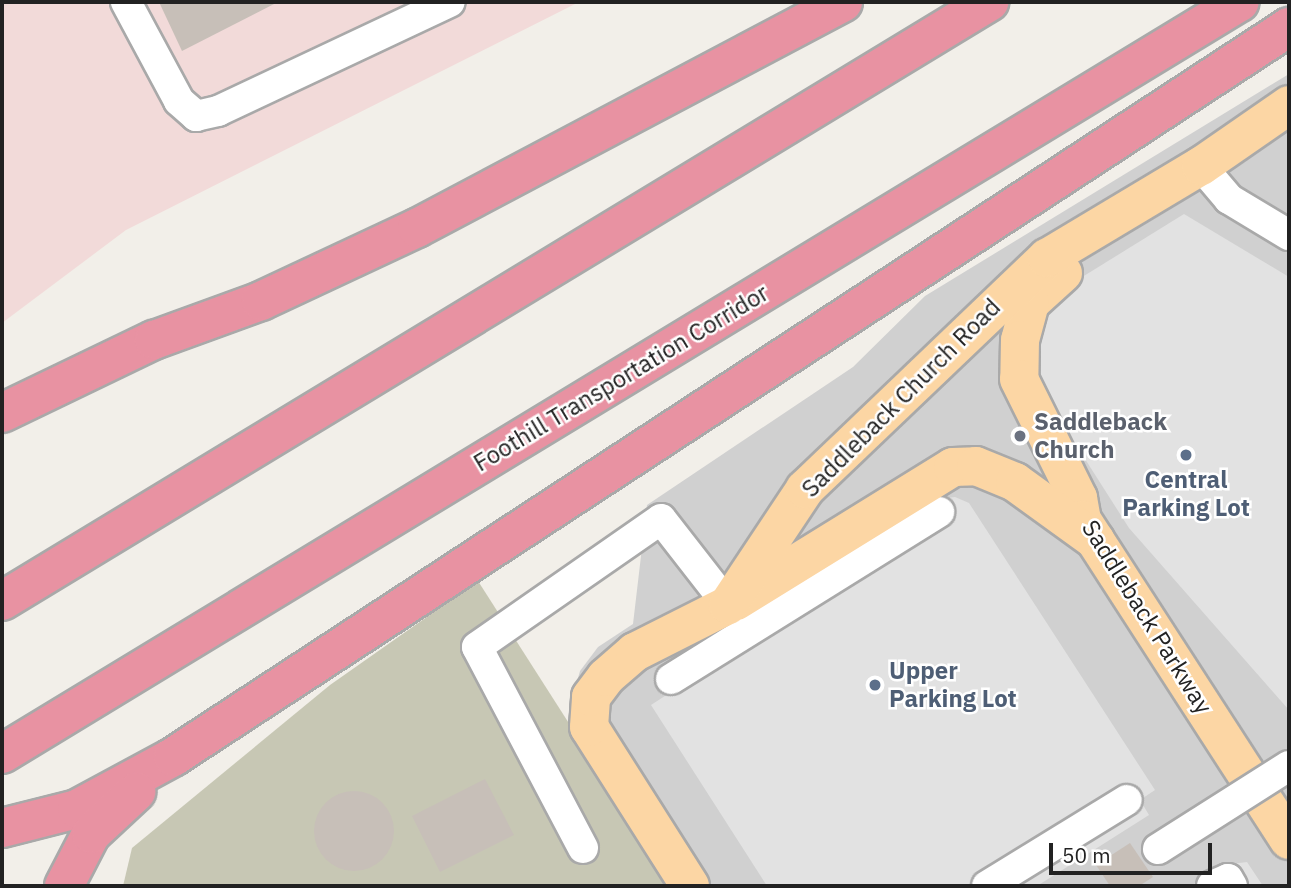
<!DOCTYPE html>
<html>
<head>
<meta charset="utf-8">
<style>
  body { margin:0 }
  #map { position:relative; width:1291px; height:888px; overflow:hidden; background:#f2efe9; font-family:"IBM Plex Sans",sans-serif }
  div>[style] { position:absolute }
  [style*='--x'] { left:calc(var(--x)*1px); top:calc(var(--y)*1px); width:calc(var(--w)*1px); rotate:calc(var(--a)*1deg) }
  .commercial>* { inset:0; background:#f2dad9 }
  .religious>* { inset:0; background:#d0d0d0 }
  .construction>* { inset:0; background:#c7c7b4 }
  .parking>* { inset:0; background:#e2e2e2 }
  .building>* { inset:0; background:#c7bfb8 }
  .round { border-radius:50% }
  .roads { filter:drop-shadow(2px 0 #a9a9a9) drop-shadow(-2px 0 #a9a9a9) drop-shadow(0 2px #a9a9a9) drop-shadow(0 -2px #a9a9a9) }
  .minor>* { height:30px; margin:-15px; padding:0 15px; transform-origin:15px; border-radius:15px; background:#fff }
  .major>* { height:38px; margin:-19px; padding:0 19px; transform-origin:19px; border-radius:19px; background:#fcd6a4 }
  .highway>* { height:38px; margin:-19px; padding:0 19px; transform-origin:19px; border-radius:19px; background:#e892a2 }
  .bridges { filter:drop-shadow(2px 0 #a9a9a9) drop-shadow(-2px 0 #a9a9a9) drop-shadow(0 2px #a9a9a9) drop-shadow(0 -2px #a9a9a9) }
  .minor-bridge>* { height:30px; margin:-15px; padding:0 15px; transform-origin:15px; border-radius:15px; background:#fff }
  .dots>* { width:19px; height:19px; translate:-50% -50%; box-sizing:border-box; border:4px solid #fff; border-radius:50% }
  span { translate:-50% -50%; white-space:nowrap; text-align:center; line-height:1.15; -webkit-text-stroke:5px #fff; paint-order:stroke }
  .street-label { font-size:24px; color:#222 }
  .worship-label { font-size:24px; color:#5b616d; font-weight:700 }
  .left { translate:0 -50%; text-align:left }
  .service-label { font-size:24px; color:#4e5e75; font-weight:700 }
  .frame { position:absolute; inset:0; border:4px solid #222; pointer-events:none }
  .scale { position:absolute; left:1049px; top:843px; width:163px; height:32px; box-sizing:border-box; border:4px solid #222; border-top:0; padding-left:9px; font-size:21px; line-height:24px; white-space:nowrap; color:#222; -webkit-text-stroke:5px #fff; paint-order:stroke }
</style>
</head>
<body>
<div id="map">
  <div class="commercial">
    <i style="clip-path:polygon(2px 2px,579px 2px,126px 230px,2px 323px)"></i>
  </div>
  <div class="religious">
    <i style="clip-path:polygon(1289px 74px,1289px 886px,673px 886px,572px 699px,580px 671px,598px 647px,633px 624px,647px 505px,853px 367px,925px 296px)"></i>
  </div>
  <div class="construction">
    <i style="clip-path:polygon(478px 581px,673px 886px,123px 886px,132px 848px,330px 685px)"></i>
  </div>
  <div class="parking">
    <i style="clip-path:polygon(1184px 214px,1289px 277px,1289px 710px,1129px 528px,1036px 382px,1032px 333px,1058px 292px)"></i>
    <i style="clip-path:polygon(955px 497px,969px 503px,1155px 790px,1140px 800px,1149px 815px,1037px 886px,767px 886px,651px 705px,668px 694px,656px 677px,921px 508px,937px 499px)"></i>
    <i style="clip-path:polygon(1247px 862px,1263px 886px,1191px 886px,1223px 865px)"></i>
  </div>
  <div class="building">
    <i style="clip-path:polygon(159px 2px,278px 2px,182px 51px)"></i>
    <i style="clip-path:polygon(485px 779px,514px 835px,440px 872px,412px 816px)"></i>
    <i class="round" style="left:314px;top:791px;width:80px;height:80px"></i>
    <i style="clip-path:polygon(1130px 843px,1153px 877px,1139px 886px,1110px 886px,1096px 865px)"></i>
  </div>
  <div class="roads">
    <div class="minor">
      <i style="--x:126;--y:2;--w:112;--a:61.8"></i>
      <i style="--x:179;--y:101;--w:23;--a:41"></i>
      <i style="--x:196;--y:116;--w:23;--a:-13"></i>
      <i style="--x:218;--y:111;--w:256;--a:-25.2"></i>
      <i style="--x:1201;--y:166;--w:43;--a:49.7"></i>
      <i style="--x:1229;--y:199;--w:70;--a:31"></i>
      <i style="--x:671;--y:679;--w:316;--a:-31.9"></i>
      <i style="--x:583;--y:848;--w:227;--a:-117.8"></i>
      <i style="--x:477;--y:647;--w:224;--a:-34.8"></i>
      <i style="--x:661;--y:519;--w:109;--a:52.1"></i>
      <i style="--x:987;--y:886;--w:164;--a:-31.6"></i>
      <i style="--x:1212;--y:886;--w:17;--a:-24"></i>
      <i style="--x:1228;--y:879;--w:8;--a:60"></i>
    </div>
    <div class="major">
      <i style="--x:1063;--y:273;--w:45;--a:137.7"></i>
      <i style="--x:1030;--y:303;--w:38;--a:105"></i>
      <i style="--x:1020;--y:340;--w:39;--a:91"></i>
      <i style="--x:1019;--y:379;--w:133;--a:63.6"></i>
      <i style="--x:1078;--y:498;--w:22;--a:80"></i>
      <i style="--x:1082;--y:520;--w:381;--a:57.1"></i>
      <i style="--x:736;--y:601;--w:255;--a:-31.7"></i>
      <i style="--x:953;--y:467;--w:23;--a:-2"></i>
      <i style="--x:976;--y:466;--w:42;--a:22.3"></i>
      <i style="--x:1015;--y:482;--w:99;--a:35.9"></i>
      <i style="--x:690;--y:886;--w:188;--a:-122.4"></i>
      <i style="--x:589;--y:727;--w:30;--a:-86"></i>
      <i style="--x:591;--y:697;--w:25;--a:-53"></i>
      <i style="--x:606;--y:677;--w:38;--a:-41"></i>
      <i style="--x:635;--y:652;--w:104;--a:-26.8"></i>
      <i style="--x:728;--y:605;--w:139;--a:-56.4"></i>
      <i style="--x:805;--y:489;--w:335;--a:-43.7"></i>
      <i style="--x:1047;--y:258;--w:179;--a:-30.9"></i>
      <i style="--x:1201;--y:166;--w:107;--a:-34.7"></i>
    </div>
    <div class="highway">
      <i style="--x:2;--y:413;--w:169;--a:-25.7"></i>
      <i style="--x:154;--y:340;--w:114;--a:-20"></i>
      <i style="--x:261;--y:301;--w:172;--a:-25.1"></i>
      <i style="--x:417;--y:228;--w:482;--a:-27.9"></i>
      <i style="--x:2;--y:601;--w:1155;--a:-31.25"></i>
      <i style="--x:2;--y:754;--w:1448;--a:-31.28"></i>
      <i style="--x:2;--y:828;--w:77;--a:-14.2"></i>
      <i style="--x:77;--y:809;--w:109;--a:-28.4"></i>
      <i style="--x:173;--y:757;--w:1334;--a:-33.19"></i>
      <i style="--x:64;--y:886;--w:59;--a:-62.6"></i>
      <i style="--x:91;--y:834;--w:62;--a:-43"></i>
    </div>
  </div>
  <div class="bridges">
    <div class="minor-bridge">
      <i style="--x:1158;--y:849;--w:155;--a:-32.4"></i>
    </div>
  </div>
  <div class="dots">
    <i style="left:1020px;top:436px;background:#6b7280"></i>
    <i style="left:1186px;top:455px;background:#5c6f8a"></i>
    <i style="left:875px;top:685px;background:#5c6f8a"></i>
  </div>
  <div class="street-label">
    <span style="left:621px;top:378px;rotate:-31deg">Foothill Transportation Corridor</span>
    <span style="left:901px;top:398px;rotate:-45deg">Saddleback Church Road</span>
    <span style="left:1147px;top:617px;rotate:58deg">Saddleback Parkway</span>
  </div>
  <div class="worship-label">
    <span class="left" style="left:1034px;top:436px">Saddleback<br>Church</span>
  </div>
  <div class="service-label">
    <span style="left:1186px;top:494px">Central<br>Parking Lot</span>
    <span class="left" style="left:889px;top:685px">Upper<br>Parking Lot</span>
  </div>
  <div class="frame"></div>
  <div class="scale">50 m</div>
</div>
</body>
</html>
